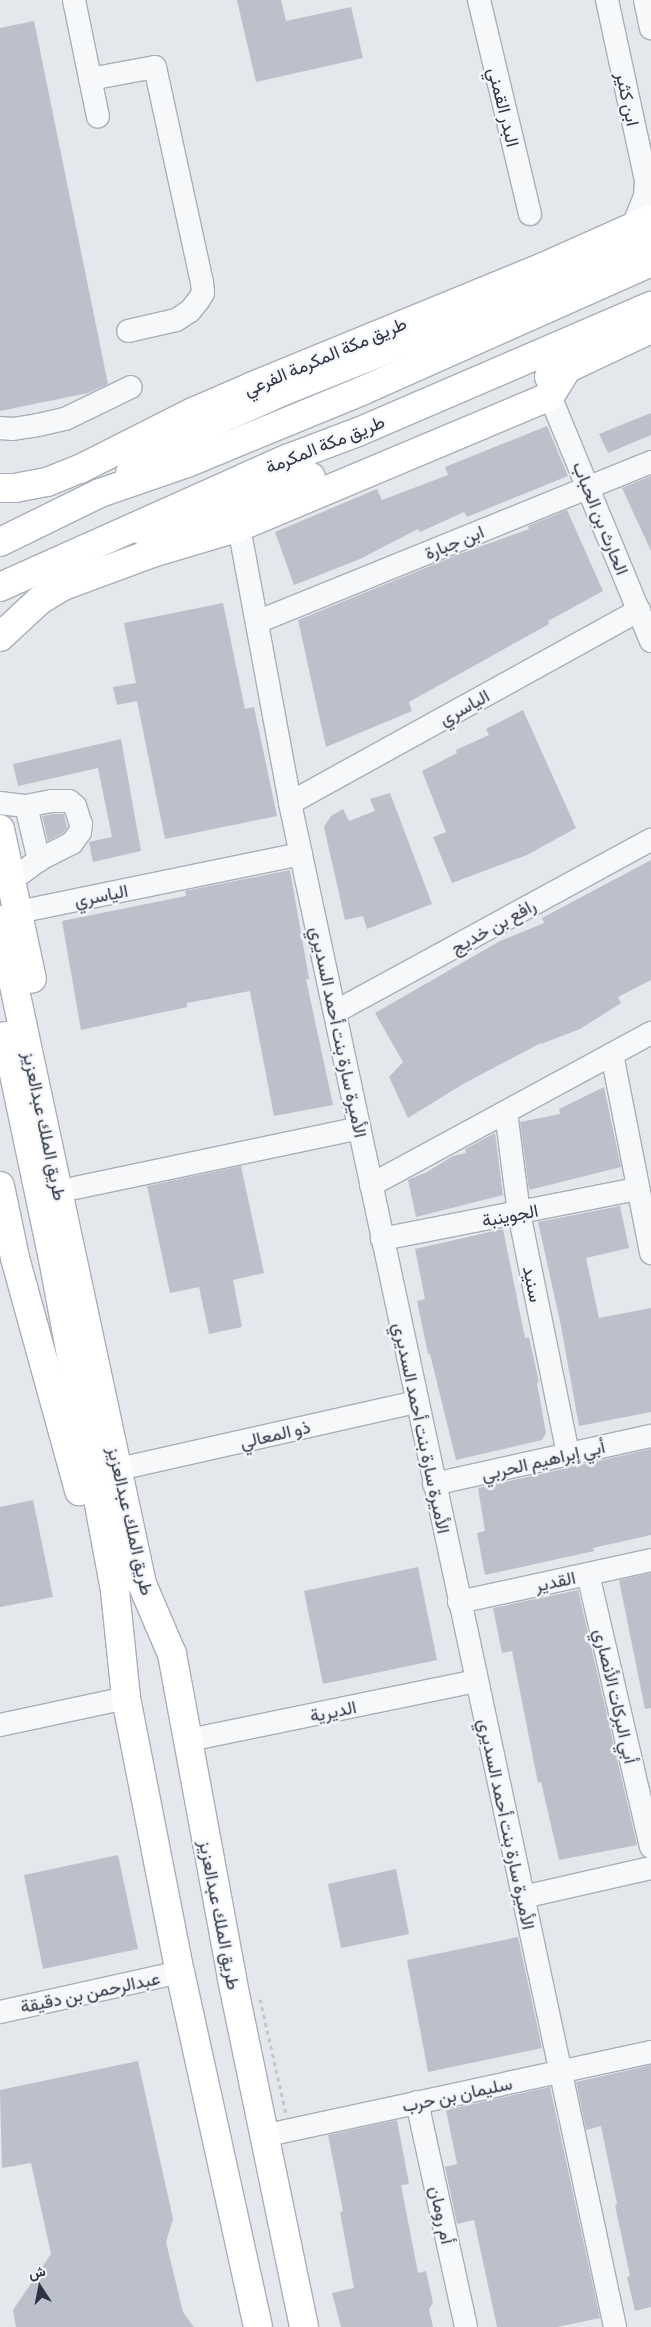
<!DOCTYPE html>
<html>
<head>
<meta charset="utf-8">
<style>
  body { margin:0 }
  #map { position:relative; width:651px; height:2327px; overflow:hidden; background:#e4e7ec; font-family:Commissioner,Vazirmatn,sans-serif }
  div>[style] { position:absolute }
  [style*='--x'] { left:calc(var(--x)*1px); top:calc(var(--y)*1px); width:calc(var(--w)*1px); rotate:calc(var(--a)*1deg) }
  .building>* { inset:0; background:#bbc0ca }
  .path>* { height:3px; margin-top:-1.5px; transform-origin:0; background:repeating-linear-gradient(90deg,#c2c5cb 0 4px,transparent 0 8px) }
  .roads { filter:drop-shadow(1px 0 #a9aeb7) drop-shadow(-1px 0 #a9aeb7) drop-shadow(0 1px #a9aeb7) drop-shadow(0 -1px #a9aeb7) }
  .minor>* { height:22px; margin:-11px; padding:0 11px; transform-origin:11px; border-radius:11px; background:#f7f8fa }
  .major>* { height:28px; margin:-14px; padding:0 14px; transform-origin:14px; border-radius:14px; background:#fff }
  .highway>* { height:28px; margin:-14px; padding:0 14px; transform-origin:14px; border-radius:14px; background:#fff }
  span { translate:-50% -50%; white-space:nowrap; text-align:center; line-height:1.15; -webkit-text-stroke:4.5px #f4f6f9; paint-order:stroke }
  .street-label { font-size:18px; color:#2b3445 }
  .north { position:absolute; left:15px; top:2262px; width:50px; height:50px; -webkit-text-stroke:4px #f4f6f9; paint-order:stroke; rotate:349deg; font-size:14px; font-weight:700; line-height:20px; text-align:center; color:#2b3445 }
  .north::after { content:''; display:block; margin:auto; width:18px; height:22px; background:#2b3445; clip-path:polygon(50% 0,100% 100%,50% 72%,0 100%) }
</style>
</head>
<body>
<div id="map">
  <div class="building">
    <i style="clip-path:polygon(237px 0,281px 0,286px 21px,351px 7px,363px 58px,256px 82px)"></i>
    <i style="clip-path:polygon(34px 21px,108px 384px,88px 393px,0 411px,0 28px)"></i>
    <i style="clip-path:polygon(651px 413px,651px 435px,608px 453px,599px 434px)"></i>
    <i style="clip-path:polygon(547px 426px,568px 476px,467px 517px,464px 512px,420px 532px,418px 529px,360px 559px,294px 585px,275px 532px,377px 489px,382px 500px,448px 475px,445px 467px)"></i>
    <i style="clip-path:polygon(651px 476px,651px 551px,622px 488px)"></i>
    <i style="clip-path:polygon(567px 510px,603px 591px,548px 621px,549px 624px,409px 702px,412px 711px,326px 747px,298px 620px,457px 555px,529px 529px,528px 526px)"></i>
    <i style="clip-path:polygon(223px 603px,245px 709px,254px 707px,277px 816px,165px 839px,137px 701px,117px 705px,113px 687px,136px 683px,124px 623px)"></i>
    <i style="clip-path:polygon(523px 710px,576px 828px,527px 855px,452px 883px,433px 837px,446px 832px,422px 771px,457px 753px,456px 750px,489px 735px,486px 729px)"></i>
    <i style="clip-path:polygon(121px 739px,141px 851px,93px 862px,89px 842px,112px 837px,98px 768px,18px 786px,13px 764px)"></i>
    <i style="clip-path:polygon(390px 793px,432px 904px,367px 929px,363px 916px,345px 920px,324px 827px,331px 816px,343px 809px,349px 821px,375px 811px,370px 799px)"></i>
    <i style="clip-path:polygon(53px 814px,64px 814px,67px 828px,63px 833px,48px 841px,42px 816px)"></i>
    <i style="clip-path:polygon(651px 860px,651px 980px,618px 997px,621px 1003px,580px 1029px,541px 1044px,541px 1043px,463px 1084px,408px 1118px,389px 1077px,403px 1062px,375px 1013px,500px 941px,544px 923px,542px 918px)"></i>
    <i style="clip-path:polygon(290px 870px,309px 979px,306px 979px,333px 1105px,274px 1116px,250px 991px,187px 1003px,187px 1007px,81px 1030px,62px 921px,186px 896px,185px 891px)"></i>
    <i style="clip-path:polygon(604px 1087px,621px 1167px,529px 1190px,520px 1122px,560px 1114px,559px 1109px)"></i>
    <i style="clip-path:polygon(495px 1133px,503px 1195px,416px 1217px,408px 1180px,427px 1172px,453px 1156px,466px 1153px,465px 1149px)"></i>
    <i style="clip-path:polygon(241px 1166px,264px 1273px,233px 1280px,242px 1327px,209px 1334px,199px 1287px,170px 1293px,147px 1186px)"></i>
    <i style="clip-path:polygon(620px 1206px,629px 1248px,586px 1258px,599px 1318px,651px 1308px,651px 1412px,579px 1426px,561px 1326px,538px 1222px)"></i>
    <i style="clip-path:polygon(503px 1229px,525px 1338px,529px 1337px,539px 1382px,537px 1383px,546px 1433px,542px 1440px,456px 1460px,430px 1354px,428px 1354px,417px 1301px,425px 1299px,415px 1249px)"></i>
    <i style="clip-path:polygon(651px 1449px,651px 1535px,593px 1548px,594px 1551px,485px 1575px,477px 1533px,485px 1531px,478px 1488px)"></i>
    <i style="clip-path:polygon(33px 1500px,53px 1597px,0 1607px,0 1507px)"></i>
    <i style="clip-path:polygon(418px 1567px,437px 1660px,323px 1684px,304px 1591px)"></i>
    <i style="clip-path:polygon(651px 1573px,651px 1708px,645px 1709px,619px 1580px)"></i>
    <i style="clip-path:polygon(578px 1590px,637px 1845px,559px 1860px,541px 1782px,538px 1783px,512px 1651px,502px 1653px,493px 1608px)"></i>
    <i style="clip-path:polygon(118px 1855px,138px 1949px,43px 1969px,24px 1875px)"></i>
    <i style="clip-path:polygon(396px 1869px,409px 1934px,341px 1948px,328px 1884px)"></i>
    <i style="clip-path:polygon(518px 1937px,542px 2048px,428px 2072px,407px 1960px)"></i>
    <i style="clip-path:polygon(138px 2061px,173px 2219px,166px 2242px,183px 2312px,194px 2327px,16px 2327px,13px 2310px,51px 2254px,31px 2163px,2px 2168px,0 2090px)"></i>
    <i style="clip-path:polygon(651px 2065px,651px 2307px,635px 2311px,627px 2277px,630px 2276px,615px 2205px,617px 2204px,601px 2126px,586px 2130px,576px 2082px)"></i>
    <i style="clip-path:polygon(550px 2087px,600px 2318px,557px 2327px,497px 2327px,474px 2220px,457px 2224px,445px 2167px,457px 2164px,446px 2110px)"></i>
    <i style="clip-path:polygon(397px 2120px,409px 2184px,401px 2185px,418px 2273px,426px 2271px,433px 2303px,429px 2309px,433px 2327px,341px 2327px,332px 2293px,354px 2288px,340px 2212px,343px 2211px,328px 2135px)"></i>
  </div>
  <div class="path">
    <i style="--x:260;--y:1999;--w:117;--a:77.2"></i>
  </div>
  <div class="roads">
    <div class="minor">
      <i style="--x:74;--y:0;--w:119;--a:78.4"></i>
      <i style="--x:479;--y:0;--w:220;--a:76.6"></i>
      <i style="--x:607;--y:0;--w:185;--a:77.8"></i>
      <i style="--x:646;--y:181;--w:15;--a:94"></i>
      <i style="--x:645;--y:196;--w:32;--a:112"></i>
      <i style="--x:645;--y:0;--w:29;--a:78"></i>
      <i style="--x:90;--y:79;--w:66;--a:-10.5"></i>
      <i style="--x:155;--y:67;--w:220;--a:77.7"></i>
      <i style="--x:202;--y:282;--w:11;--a:85"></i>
      <i style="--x:203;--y:293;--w:9;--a:122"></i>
      <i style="--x:198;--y:301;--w:13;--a:129"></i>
      <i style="--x:190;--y:311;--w:17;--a:147"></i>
      <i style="--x:176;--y:320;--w:49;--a:167.1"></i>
      <i style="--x:550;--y:396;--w:265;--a:67.6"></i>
      <i style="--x:0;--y:428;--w:13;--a:4"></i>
      <i style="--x:13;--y:429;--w:25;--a:-9"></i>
      <i style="--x:38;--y:425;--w:28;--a:-13"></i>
      <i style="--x:65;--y:419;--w:73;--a:-25.9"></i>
      <i style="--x:239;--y:527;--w:281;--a:79.5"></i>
      <i style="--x:290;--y:803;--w:1558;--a:77.96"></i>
      <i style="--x:257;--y:622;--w:425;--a:-22.1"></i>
      <i style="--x:0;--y:803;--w:26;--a:7"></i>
      <i style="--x:26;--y:806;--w:26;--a:-11"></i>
      <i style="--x:52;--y:801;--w:17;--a:0"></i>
      <i style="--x:69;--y:801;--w:8;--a:40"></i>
      <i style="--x:75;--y:806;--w:19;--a:72"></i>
      <i style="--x:81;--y:824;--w:8;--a:97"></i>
      <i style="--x:80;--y:832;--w:14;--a:126"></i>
      <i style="--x:72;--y:843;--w:37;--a:153"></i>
      <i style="--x:39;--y:860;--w:34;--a:144"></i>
      <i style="--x:290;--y:803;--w:399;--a:-28.9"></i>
      <i style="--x:26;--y:806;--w:56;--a:76.5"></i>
      <i style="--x:18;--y:912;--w:289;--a:-11.6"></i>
      <i style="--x:335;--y:1012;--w:360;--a:-28.6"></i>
      <i style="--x:612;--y:1054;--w:203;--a:78.9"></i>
      <i style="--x:506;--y:1112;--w:102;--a:82.7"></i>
      <i style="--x:519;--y:1213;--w:246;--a:78.5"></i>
      <i style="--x:371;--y:1185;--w:319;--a:-28.5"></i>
      <i style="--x:75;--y:1188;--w:290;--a:-11.9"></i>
      <i style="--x:382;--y:1239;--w:261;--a:-11.1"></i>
      <i style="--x:132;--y:1466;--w:292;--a:-12.7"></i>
      <i style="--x:434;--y:1484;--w:222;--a:-12.5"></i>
      <i style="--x:588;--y:1574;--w:280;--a:77"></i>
      <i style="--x:459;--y:1602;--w:197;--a:-12.3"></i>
      <i style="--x:0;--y:1725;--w:129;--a:-12.1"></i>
      <i style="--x:189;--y:1740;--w:293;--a:-11.6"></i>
      <i style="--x:523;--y:1897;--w:131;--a:-12.8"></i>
      <i style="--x:0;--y:2012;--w:184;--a:-12.5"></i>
      <i style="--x:417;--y:2102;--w:230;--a:77.7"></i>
      <i style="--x:263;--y:2136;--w:397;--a:-12.2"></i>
    </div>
    <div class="major">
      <i style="--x:549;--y:377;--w:113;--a:-25.2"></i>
      <i style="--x:0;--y:488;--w:15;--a:0"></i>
      <i style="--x:15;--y:488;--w:33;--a:-11"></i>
      <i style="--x:47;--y:482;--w:35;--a:-22"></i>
      <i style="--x:80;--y:469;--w:129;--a:-26.8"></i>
      <i style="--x:195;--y:411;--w:63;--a:-23.3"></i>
      <i style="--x:253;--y:386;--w:313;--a:-22.3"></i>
      <i style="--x:543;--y:267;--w:118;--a:-24"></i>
      <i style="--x:143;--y:531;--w:56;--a:-13.5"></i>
      <i style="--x:197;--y:518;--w:121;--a:-19.8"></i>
      <i style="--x:0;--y:637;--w:54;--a:-42.8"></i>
      <i style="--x:40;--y:600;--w:27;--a:-31"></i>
      <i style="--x:63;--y:586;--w:95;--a:-20.3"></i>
      <i style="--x:152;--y:553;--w:91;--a:-16.6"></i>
      <i style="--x:239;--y:527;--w:337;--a:-22.8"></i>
      <i style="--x:550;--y:396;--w:31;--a:-58"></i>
      <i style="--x:0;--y:829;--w:153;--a:78"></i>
      <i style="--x:0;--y:920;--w:679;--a:77.93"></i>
      <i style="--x:142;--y:1584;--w:76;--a:66.8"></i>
      <i style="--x:172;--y:1654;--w:330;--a:79.5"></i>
      <i style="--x:232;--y:1979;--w:355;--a:78.3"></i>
      <i style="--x:6;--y:1036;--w:228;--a:78.1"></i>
      <i style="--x:53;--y:1259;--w:338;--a:79.4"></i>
      <i style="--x:115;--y:1591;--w:108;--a:84.1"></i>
      <i style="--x:126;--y:1698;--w:279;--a:78.9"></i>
      <i style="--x:180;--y:1972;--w:363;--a:77.6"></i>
      <i style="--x:0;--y:1186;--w:74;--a:78.2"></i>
      <i style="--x:15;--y:1258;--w:242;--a:74.6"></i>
    </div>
    <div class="highway">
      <i style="--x:130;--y:473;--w:39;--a:-35"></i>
      <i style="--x:162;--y:451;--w:62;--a:-29.1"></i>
      <i style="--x:216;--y:421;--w:77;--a:-23.9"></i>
      <i style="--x:286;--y:390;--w:172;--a:-21.8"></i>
      <i style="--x:446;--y:326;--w:200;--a:-23"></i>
      <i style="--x:630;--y:248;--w:24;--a:-28"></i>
      <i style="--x:0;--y:542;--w:111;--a:-26.1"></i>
      <i style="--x:100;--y:493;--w:92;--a:-19"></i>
      <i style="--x:187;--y:463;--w:191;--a:-22.4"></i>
      <i style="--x:364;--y:390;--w:314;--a:-24"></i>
      <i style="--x:0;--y:587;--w:316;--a:-24.1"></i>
      <i style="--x:289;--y:458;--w:74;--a:-20.6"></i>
      <i style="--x:358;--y:432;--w:319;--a:-23.3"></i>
    </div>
  </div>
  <div class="street-label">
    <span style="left:628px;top:99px;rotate:78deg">ابن كثير</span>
    <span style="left:504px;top:107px;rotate:76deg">البدر القمني</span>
    <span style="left:325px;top:356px;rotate:-23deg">طريق مكة المكرمة الفرعي</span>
    <span style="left:325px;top:444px;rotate:-22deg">طريق مكة المكرمة</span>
    <span style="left:601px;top:518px;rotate:68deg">الحارث بن الحباب</span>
    <span style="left:454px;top:542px;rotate:-22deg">ابن جبارة</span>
    <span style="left:464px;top:707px;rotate:-29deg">الياسري</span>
    <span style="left:101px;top:895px;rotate:-11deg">الياسري</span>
    <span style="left:493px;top:926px;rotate:-29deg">رافع بن خديج</span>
    <span style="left:339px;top:1032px;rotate:78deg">الأميرة سارة بنت أحمد السديري</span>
    <span style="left:45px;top:1126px;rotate:78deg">طريق الملك عبدالعزيز</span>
    <span style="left:510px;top:1215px;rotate:-11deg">الجوينبة</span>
    <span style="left:533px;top:1284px;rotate:78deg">سنيد</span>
    <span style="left:422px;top:1428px;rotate:78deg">الأميرة سارة بنت أحمد السديري</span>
    <span style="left:275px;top:1434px;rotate:-13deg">ذو المعالي</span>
    <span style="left:543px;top:1460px;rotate:-13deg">أبي إبراهيم الحربي</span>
    <span style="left:131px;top:1521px;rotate:77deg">طريق الملك عبدالعزيز</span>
    <span style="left:555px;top:1581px;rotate:-12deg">القدير</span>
    <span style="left:616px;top:1696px;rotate:77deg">أبي البركات الأنصاري</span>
    <span style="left:333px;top:1711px;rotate:-12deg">الديرية</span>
    <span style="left:507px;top:1824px;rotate:78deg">الأميرة سارة بنت أحمد السديري</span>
    <span style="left:220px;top:1915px;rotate:79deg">طريق الملك عبدالعزيز</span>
    <span style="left:90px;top:1992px;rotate:-12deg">عبدالرحمن بن دقيقة</span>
    <span style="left:457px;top:2094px;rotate:-12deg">سليمان بن حرب</span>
    <span style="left:442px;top:2215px;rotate:78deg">أم رومان</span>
  </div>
  <div class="north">ش</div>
</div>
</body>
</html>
